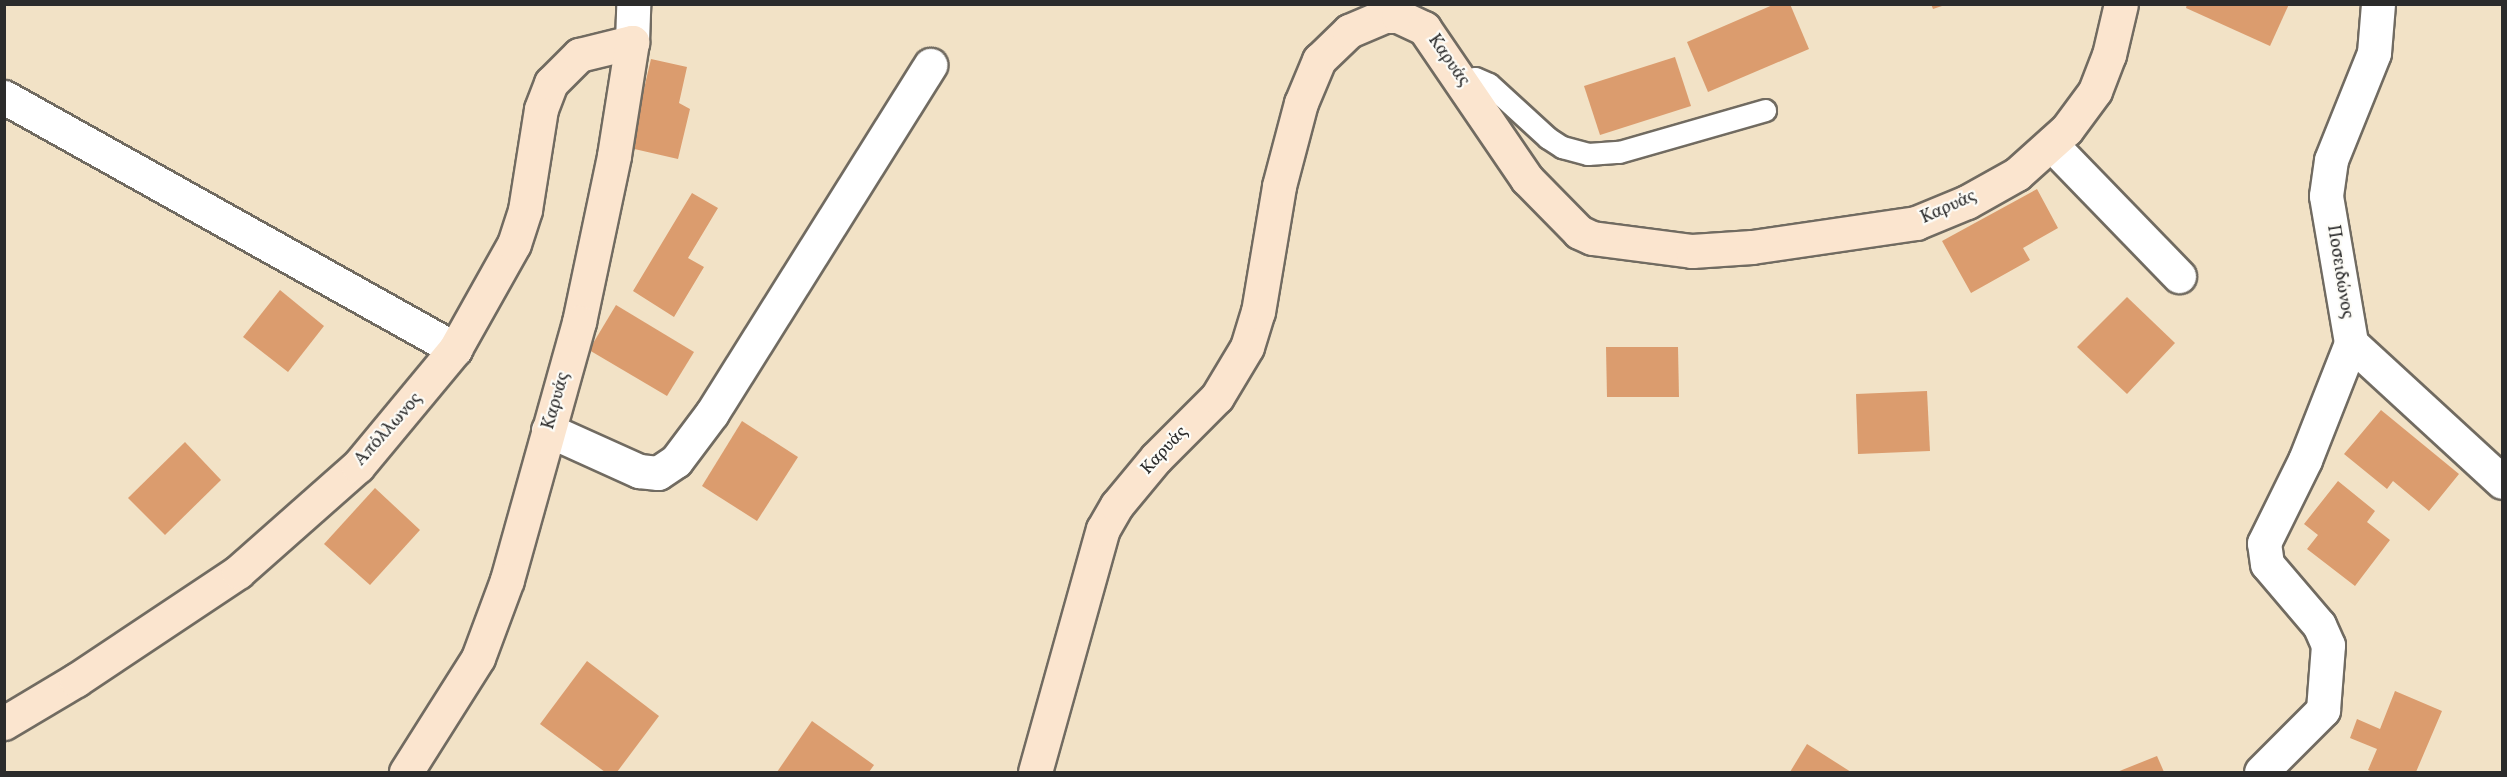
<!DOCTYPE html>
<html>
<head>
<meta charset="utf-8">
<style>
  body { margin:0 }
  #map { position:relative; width:2507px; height:777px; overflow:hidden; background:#f2e2c6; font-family:Vollkorn,serif }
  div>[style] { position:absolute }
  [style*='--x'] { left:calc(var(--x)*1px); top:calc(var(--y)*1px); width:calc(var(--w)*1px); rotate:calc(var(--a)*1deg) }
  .building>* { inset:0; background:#db9c6e }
  .roads { filter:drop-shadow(2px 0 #716b61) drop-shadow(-2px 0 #716b61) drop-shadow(0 2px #716b61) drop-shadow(0 -2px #716b61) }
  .service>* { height:21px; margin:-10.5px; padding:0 10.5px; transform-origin:10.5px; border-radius:10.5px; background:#fff }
  .minor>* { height:33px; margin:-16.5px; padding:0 16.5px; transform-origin:16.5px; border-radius:16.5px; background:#fff }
  .tertiary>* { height:33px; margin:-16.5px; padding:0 16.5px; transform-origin:16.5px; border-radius:16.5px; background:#fff }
  .secondary>* { height:33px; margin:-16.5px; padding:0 16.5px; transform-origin:16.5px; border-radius:16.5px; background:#fbe5cf }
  span { translate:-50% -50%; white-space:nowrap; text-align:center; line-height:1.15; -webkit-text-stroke:4.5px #fdfcf7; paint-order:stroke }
  .street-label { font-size:18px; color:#2b2b2b }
  .frame { position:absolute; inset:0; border:6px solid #2b2b2b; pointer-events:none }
</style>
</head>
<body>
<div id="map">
  <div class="building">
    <i style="clip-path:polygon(1775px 4px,1790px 4px,1809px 49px,1708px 92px,1687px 42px)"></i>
    <i style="clip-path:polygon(1931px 4px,1945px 4px,1945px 5px,1933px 9px)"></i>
    <i style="clip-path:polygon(2187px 4px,2289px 4px,2270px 46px,2186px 8px)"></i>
    <i style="clip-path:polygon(1675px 57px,1691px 106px,1600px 135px,1584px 86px)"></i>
    <i style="clip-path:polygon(651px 59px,687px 67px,679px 103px,690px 109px,678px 159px,630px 148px)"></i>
    <i style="clip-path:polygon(2037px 189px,2058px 228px,2023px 248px,2030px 260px,1971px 293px,1942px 241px)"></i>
    <i style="clip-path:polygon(692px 193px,718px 208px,688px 258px,704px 267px,674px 317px,633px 291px)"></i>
    <i style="clip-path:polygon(280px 290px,324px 326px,288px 372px,243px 337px)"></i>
    <i style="clip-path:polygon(2127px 297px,2175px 343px,2127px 394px,2077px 347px)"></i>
    <i style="clip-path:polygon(616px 305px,694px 352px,667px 396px,589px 350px)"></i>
    <i style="clip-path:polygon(1606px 347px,1678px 347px,1679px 397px,1607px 397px)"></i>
    <i style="clip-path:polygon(1927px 391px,1930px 451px,1858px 454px,1856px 394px)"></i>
    <i style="clip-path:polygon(2381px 410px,2459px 474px,2429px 511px,2393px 481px,2387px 489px,2344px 454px)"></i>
    <i style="clip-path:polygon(742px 421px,798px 457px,757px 521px,702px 486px)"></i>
    <i style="clip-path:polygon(185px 442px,221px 480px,165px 535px,128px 498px)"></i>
    <i style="clip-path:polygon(2338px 481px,2375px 511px,2367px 522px,2390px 540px,2355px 586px,2307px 549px,2318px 535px,2304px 524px)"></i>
    <i style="clip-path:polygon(375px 488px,420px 530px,370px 585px,324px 544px)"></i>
    <i style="clip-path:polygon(587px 661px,659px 716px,617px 772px,605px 772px,540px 724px)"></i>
    <i style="clip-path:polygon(2395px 691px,2442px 711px,2416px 772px,2373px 772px,2368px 770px,2377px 749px,2350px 738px,2357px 719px,2380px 729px)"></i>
    <i style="clip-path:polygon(812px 721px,874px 765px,869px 772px,777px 772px)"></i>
    <i style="clip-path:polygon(1807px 744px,1851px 772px,1790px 772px)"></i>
    <i style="clip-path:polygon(2157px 756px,2164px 772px,2117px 772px)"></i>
  </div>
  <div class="roads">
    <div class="service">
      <i style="--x:1463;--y:81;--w:12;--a:-14"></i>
      <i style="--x:1475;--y:78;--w:15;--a:23"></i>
      <i style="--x:1489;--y:84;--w:80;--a:42.5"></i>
      <i style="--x:1548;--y:138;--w:17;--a:33"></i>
      <i style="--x:1562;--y:147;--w:27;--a:15"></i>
      <i style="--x:1588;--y:154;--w:31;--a:-4"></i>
      <i style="--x:1619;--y:152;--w:152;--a:-16"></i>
    </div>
    <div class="minor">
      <i style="--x:2378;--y:4;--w:49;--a:94.7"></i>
      <i style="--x:2374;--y:53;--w:115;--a:111.9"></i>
      <i style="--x:2331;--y:160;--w:36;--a:98"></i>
      <i style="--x:2326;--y:196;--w:149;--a:80.3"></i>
      <i style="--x:2351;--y:343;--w:205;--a:42.6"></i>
      <i style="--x:4;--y:97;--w:517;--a:29.19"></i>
      <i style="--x:2051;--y:144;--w:184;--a:45.9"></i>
      <i style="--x:548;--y:430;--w:100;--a:24.3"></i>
      <i style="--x:639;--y:471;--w:19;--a:6"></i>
      <i style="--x:658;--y:473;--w:22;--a:-34"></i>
      <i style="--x:676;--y:461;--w:60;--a:-53.1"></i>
      <i style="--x:712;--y:413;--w:411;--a:-57.9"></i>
      <i style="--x:2261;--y:772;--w:88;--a:-45"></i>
      <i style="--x:2323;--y:710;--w:65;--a:-85.6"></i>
      <i style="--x:2328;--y:645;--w:22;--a:-114"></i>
      <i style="--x:2319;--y:625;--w:80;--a:-130.4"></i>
      <i style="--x:2267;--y:564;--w:21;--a:-98"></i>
      <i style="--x:2264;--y:543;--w:93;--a:-63.7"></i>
      <i style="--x:2305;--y:460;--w:126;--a:-68.5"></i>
    </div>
    <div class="tertiary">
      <i style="--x:632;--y:42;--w:38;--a:-88"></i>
    </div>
    <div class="secondary">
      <i style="--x:4;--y:723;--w:84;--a:-30.8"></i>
      <i style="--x:76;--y:680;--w:195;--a:-33.7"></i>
      <i style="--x:238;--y:572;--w:160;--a:-41.5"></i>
      <i style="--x:358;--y:466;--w:152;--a:-50.3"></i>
      <i style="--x:455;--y:349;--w:120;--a:-60.7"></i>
      <i style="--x:514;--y:244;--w:36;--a:-72"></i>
      <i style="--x:525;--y:210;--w:102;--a:-81"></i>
      <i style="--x:541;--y:109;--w:28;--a:-69"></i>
      <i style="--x:551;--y:83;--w:40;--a:-45"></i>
      <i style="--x:579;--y:55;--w:55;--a:-13.8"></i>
      <i style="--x:632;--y:42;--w:115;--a:99"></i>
      <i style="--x:614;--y:156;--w:170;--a:101.9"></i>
      <i style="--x:579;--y:322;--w:268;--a:105.6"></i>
      <i style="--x:507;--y:580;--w:83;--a:110.4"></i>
      <i style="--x:478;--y:658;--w:135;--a:122.3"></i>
      <i style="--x:1035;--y:772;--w:252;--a:-74.4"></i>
      <i style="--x:1103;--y:529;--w:28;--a:-60"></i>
      <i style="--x:1117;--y:505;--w:61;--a:-50.3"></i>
      <i style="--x:1156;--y:458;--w:86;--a:-45"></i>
      <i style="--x:1217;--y:397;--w:58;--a:-59"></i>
      <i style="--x:1247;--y:347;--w:37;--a:-73"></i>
      <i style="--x:1258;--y:312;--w:128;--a:-80.5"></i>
      <i style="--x:1279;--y:186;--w:86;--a:-75.2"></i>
      <i style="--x:1301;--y:103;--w:47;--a:-67.3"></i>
      <i style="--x:1319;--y:60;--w:42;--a:-44"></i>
      <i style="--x:1349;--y:31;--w:39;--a:-23"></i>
      <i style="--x:1385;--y:16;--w:13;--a:0"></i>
      <i style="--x:1398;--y:16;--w:29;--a:25"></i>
      <i style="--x:1424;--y:28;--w:183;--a:55.7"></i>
      <i style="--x:1527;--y:179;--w:74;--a:45.5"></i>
      <i style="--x:1579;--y:232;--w:14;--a:25"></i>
      <i style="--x:1592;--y:238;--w:101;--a:7.4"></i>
      <i style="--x:1692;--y:251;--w:60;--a:-3.8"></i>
      <i style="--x:1752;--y:247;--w:166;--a:-8.3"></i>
      <i style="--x:1916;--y:223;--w:55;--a:-22.4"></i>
      <i style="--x:1967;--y:202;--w:57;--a:-29.2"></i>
      <i style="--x:2017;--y:174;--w:67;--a:-42"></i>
      <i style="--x:2067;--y:129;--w:47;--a:-53.6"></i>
      <i style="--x:2095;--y:91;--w:39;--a:-69"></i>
      <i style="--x:2109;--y:55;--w:52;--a:-76.8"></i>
    </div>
  </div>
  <div class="street-label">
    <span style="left:1448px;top:61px;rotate:55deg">Καρυάς</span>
    <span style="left:1949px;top:208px;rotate:-24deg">Καρυάς</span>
    <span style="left:2339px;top:272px;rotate:81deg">Ποσειδώνος</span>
    <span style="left:557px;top:401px;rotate:-74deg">Καρυάς</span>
    <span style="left:389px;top:430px;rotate:-48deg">Απόλλωνος</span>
    <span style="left:1165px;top:451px;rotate:-47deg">Καρυάς</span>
  </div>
  <div class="frame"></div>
</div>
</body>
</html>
